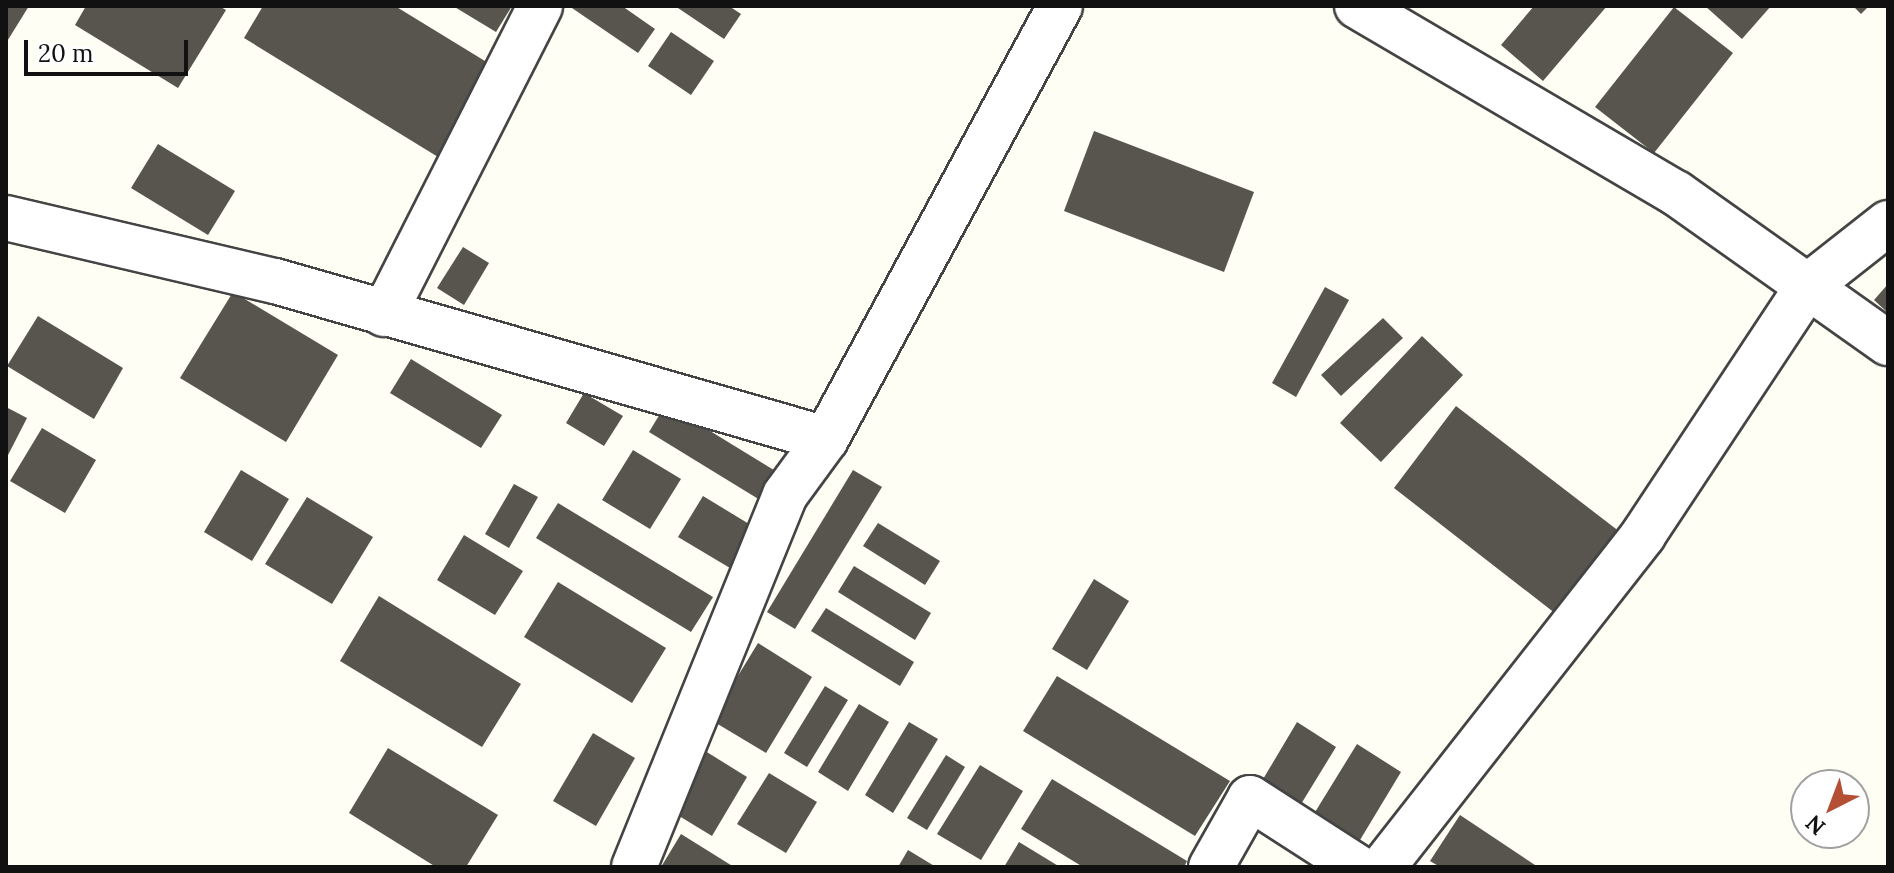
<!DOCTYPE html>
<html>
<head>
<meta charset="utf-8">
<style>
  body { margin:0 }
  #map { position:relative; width:1894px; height:873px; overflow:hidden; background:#fefef5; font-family:Lora,serif }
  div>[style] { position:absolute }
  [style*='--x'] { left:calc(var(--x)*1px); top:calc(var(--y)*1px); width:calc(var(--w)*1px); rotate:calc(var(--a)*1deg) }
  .building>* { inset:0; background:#58554e }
  .roads { filter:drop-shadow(2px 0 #444) drop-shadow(-2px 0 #444) drop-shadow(0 2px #444) drop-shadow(0 -2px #444) }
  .street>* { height:44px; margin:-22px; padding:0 22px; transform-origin:22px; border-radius:22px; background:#fff }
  span { translate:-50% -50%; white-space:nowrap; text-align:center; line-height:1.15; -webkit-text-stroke:8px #fff; paint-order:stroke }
  .frame { position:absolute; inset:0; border:8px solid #111; pointer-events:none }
  .north { position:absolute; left:1790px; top:769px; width:80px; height:80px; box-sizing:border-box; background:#fff; border:2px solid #a0a0a0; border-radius:50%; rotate:222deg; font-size:22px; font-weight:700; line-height:32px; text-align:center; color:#111 }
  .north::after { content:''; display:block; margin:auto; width:28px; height:36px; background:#b44f35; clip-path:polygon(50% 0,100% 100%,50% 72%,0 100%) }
  .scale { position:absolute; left:24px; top:40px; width:164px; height:36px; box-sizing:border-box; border:4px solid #111; border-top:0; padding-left:10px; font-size:24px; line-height:28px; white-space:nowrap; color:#111; -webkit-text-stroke:6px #fff; paint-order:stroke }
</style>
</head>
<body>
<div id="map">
  <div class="building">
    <i style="clip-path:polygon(6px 6px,29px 6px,6px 43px)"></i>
    <i style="clip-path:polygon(86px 6px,219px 6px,226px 10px,178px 88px,75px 25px)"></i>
    <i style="clip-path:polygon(263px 6px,395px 6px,498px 69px,443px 160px,244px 38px)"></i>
    <i style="clip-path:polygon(453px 6px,512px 6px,496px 32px)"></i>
    <i style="clip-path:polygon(569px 6px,622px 6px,655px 29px,638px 53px)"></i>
    <i style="clip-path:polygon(675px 6px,729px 6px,741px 14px,724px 39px)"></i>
    <i style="clip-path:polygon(1534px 6px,1607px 6px,1543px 81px,1501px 45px)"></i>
    <i style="clip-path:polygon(1705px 6px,1771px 6px,1742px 39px)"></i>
    <i style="clip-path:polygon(1853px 6px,1869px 6px,1861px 14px)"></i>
    <i style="clip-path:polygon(1674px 7px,1733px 53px,1654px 153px,1595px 107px)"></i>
    <i style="clip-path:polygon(671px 32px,714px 61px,691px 95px,648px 66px)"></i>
    <i style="clip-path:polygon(1094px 131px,1254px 192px,1224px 272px,1064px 211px)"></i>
    <i style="clip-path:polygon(158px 144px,235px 191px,208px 235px,131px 188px)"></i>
    <i style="clip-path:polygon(463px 247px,489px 263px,464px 305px,437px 288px)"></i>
    <i style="clip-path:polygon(1888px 284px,1888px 313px,1874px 300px)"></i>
    <i style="clip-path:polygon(1325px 287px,1349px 300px,1296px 397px,1272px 383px)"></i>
    <i style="clip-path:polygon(233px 292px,338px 355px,286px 442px,180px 378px)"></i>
    <i style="clip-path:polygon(38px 316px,123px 368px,94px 419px,7px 366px)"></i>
    <i style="clip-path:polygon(1383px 318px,1403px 338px,1341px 396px,1321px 375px)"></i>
    <i style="clip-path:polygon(1422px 336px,1463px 375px,1381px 462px,1340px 423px)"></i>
    <i style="clip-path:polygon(411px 359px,502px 415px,481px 448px,390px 393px)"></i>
    <i style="clip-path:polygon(584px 393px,623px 416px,604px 446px,566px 423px)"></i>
    <i style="clip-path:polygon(666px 404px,777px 472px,760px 500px,649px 432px)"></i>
    <i style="clip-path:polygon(1456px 406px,1620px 532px,1556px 614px,1394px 488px)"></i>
    <i style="clip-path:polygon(6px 407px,27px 418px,6px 459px)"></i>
    <i style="clip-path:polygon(42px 428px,96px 460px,65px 513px,10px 481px)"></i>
    <i style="clip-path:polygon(633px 450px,681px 479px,650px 529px,602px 500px)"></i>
    <i style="clip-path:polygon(241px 470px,289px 499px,252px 561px,204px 532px)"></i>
    <i style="clip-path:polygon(853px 470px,882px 487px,795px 629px,767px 612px)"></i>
    <i style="clip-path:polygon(514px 484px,538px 497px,509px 548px,485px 534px)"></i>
    <i style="clip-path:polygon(703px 496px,754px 527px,730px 568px,678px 537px)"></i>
    <i style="clip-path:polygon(307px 497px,373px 537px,332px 604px,265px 564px)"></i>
    <i style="clip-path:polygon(558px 503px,713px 597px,691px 632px,536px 538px)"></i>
    <i style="clip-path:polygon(878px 523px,940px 561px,925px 585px,863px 546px)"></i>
    <i style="clip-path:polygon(464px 535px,523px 571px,495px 615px,437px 580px)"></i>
    <i style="clip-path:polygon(854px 566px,931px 613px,915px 640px,838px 592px)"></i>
    <i style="clip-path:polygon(1094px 579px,1129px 601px,1087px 670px,1052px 649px)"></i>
    <i style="clip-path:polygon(558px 582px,666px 648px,632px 703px,524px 637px)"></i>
    <i style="clip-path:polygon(379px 596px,521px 684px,482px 747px,340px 661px)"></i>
    <i style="clip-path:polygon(826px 608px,914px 662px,900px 686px,811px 631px)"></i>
    <i style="clip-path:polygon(758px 643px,812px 677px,766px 753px,711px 720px)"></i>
    <i style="clip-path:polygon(1057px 676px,1230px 781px,1195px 836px,1023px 731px)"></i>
    <i style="clip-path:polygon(825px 686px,848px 700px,807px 767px,784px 753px)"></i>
    <i style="clip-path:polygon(859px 704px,889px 722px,848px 791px,818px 772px)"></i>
    <i style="clip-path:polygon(909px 722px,938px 739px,893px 813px,865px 795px)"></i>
    <i style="clip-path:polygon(1297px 722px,1336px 747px,1298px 809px,1259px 786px)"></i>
    <i style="clip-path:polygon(593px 733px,635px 758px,596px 826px,553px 801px)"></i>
    <i style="clip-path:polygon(1357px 744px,1401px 772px,1357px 845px,1312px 817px)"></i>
    <i style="clip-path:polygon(388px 748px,498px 815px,466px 867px,436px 867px,349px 813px)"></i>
    <i style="clip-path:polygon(702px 749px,747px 777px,712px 836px,666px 808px)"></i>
    <i style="clip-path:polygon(946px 755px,965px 767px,927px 830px,907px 818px)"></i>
    <i style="clip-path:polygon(980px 765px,1023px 791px,981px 860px,937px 834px)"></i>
    <i style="clip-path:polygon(769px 773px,817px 802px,786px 853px,737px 824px)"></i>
    <i style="clip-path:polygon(1052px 779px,1187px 861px,1184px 867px,1083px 867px,1021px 829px)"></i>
    <i style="clip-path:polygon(1460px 815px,1538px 867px,1440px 867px,1430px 861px)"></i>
    <i style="clip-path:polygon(681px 834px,734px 867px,661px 867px)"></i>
    <i style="clip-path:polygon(1019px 842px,1060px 867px,1004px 867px)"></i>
    <i style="clip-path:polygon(908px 850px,936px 867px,898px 867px)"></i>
  </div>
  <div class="roads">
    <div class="street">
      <i style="--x:1357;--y:6;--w:370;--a:30.4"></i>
      <i style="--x:1676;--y:193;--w:260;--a:35.3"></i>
      <i style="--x:6;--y:218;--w:276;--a:13.2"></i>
      <i style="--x:275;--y:281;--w:573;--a:16"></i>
      <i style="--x:384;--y:314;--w:345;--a:-63.1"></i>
      <i style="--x:634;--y:867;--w:401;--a:-67.9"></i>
      <i style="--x:785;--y:495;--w:69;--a:-53.8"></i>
      <i style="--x:826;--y:439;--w:492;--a:-61.6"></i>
      <i style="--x:1211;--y:867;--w:79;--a:-60.5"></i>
      <i style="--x:1250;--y:798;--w:127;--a:32.8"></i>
      <i style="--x:1383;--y:867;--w:422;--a:-51.9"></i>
      <i style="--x:1643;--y:535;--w:299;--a:-56.5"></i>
      <i style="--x:1808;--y:286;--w:102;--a:-38.2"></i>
    </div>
  </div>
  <div class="frame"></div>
  <div class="north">N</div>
  <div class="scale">20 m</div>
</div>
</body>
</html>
